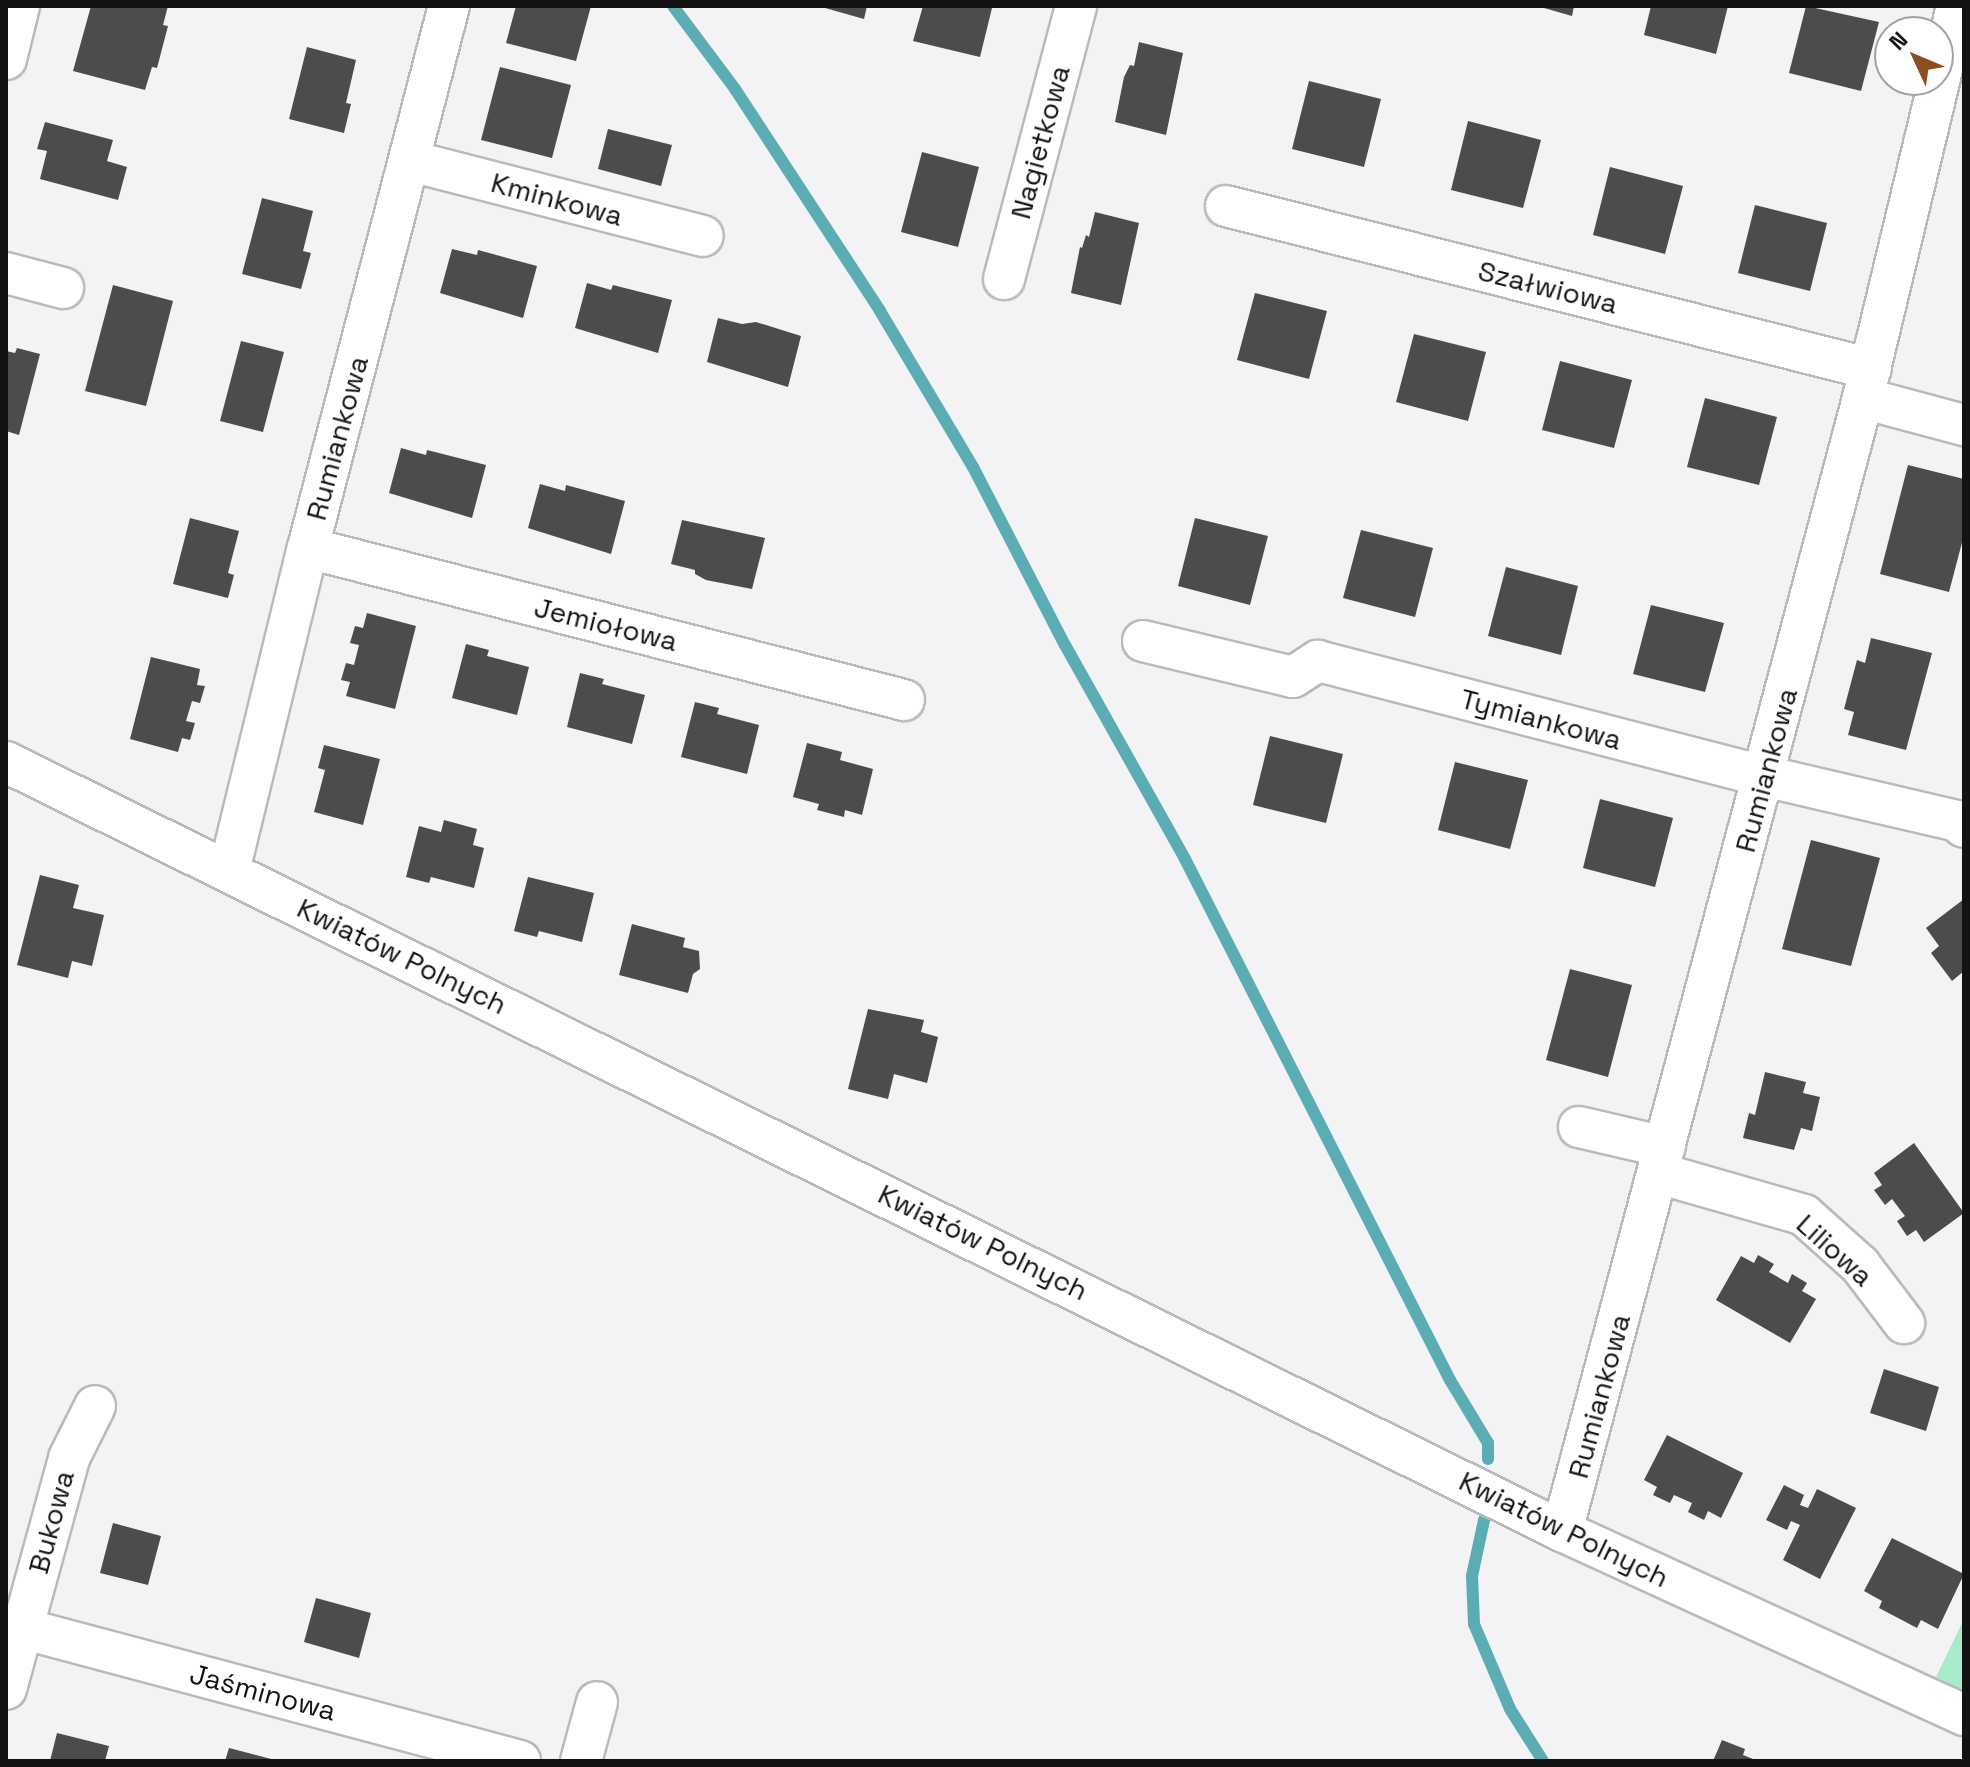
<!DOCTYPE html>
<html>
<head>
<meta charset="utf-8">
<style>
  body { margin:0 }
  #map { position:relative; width:1970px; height:1767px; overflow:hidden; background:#f3f3f5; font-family:"Space Grotesk",sans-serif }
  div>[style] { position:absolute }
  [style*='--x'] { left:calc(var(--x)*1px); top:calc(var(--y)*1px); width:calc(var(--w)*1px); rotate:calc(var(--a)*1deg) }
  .green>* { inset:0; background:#a8eac9 }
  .stream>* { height:12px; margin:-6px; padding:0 6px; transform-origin:6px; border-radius:6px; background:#5badb3 }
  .building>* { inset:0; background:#4b4c4d }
  .roads { filter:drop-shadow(2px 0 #b9babc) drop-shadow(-2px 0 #b9babc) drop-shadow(0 2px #b9babc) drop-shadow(0 -2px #b9babc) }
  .minor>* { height:40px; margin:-20px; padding:0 20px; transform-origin:20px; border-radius:20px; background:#fff }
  span { translate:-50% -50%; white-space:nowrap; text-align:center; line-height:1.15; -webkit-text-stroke:8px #fff; paint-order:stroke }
  .street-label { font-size:28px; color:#131313 }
  .frame { position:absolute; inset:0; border:8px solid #131313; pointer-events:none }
  .north { position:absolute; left:1874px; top:16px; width:80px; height:80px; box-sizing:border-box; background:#fff; border:2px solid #a1a1a1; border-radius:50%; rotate:314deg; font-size:22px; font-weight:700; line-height:32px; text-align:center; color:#131313 }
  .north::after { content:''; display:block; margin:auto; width:28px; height:36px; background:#904d1f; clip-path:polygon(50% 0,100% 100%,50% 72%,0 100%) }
</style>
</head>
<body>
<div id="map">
  <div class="green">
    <i style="clip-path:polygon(1964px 1619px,1964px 1691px,1936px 1677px)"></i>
  </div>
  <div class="stream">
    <i style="--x:673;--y:6;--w:104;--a:53.2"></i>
    <i style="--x:735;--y:89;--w:265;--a:56.8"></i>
    <i style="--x:880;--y:311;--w:182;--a:59.2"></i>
    <i style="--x:973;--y:467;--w:200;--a:62.7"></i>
    <i style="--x:1065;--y:645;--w:245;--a:60.7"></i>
    <i style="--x:1185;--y:859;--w:585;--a:63.04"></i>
    <i style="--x:1450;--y:1380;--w:74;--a:58.9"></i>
    <i style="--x:1488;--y:1443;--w:16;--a:90"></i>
    <i style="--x:1484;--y:1520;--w:57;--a:102.1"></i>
    <i style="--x:1472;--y:1576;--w:48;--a:87.6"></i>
    <i style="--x:1474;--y:1624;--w:92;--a:67"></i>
    <i style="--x:1510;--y:1709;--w:62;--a:57.6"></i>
  </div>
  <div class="building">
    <i style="clip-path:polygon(91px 6px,168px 6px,163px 25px,168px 26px,157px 68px,152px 67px,145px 90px,73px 71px)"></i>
    <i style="clip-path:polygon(516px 6px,591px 6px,576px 61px,506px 43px)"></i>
    <i style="clip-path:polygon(818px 6px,867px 6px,864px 19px)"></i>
    <i style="clip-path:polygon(923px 6px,992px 8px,980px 57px,913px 41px)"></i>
    <i style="clip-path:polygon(1537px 6px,1574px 6px,1572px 16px)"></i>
    <i style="clip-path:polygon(1651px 6px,1728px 6px,1716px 54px,1644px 35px)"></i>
    <i style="clip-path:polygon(1806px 6px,1879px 22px,1861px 91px,1789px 73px)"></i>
    <i style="clip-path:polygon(1139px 42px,1183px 53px,1166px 135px,1115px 122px,1124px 77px,1130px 65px,1134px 66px)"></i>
    <i style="clip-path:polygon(307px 47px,356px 60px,346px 103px,351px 104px,344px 133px,289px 119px)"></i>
    <i style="clip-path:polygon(500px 67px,571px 85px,552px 158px,481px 140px)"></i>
    <i style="clip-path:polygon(1309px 81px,1381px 99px,1364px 167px,1292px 149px)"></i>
    <i style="clip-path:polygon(1468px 121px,1541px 140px,1523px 208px,1451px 190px)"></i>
    <i style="clip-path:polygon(45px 122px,113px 140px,107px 161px,127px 167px,118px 200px,40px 179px,47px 151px,37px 149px)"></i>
    <i style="clip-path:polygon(608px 129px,672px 145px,661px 186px,598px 169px)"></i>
    <i style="clip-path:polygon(922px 152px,979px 167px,958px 247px,901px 232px)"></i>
    <i style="clip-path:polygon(1610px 167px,1683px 186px,1665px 254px,1593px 235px)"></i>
    <i style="clip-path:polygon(262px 198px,313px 211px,303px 251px,311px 253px,301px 289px,242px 274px)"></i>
    <i style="clip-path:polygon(1755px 205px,1827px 223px,1810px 291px,1738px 273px)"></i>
    <i style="clip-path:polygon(1095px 212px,1139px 223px,1121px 305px,1071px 293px,1080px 247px,1082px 248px,1086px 235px,1089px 237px)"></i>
    <i style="clip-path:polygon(452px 249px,477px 255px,478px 250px,537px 266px,523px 318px,440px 293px)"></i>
    <i style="clip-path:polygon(587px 283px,611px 290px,613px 285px,672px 300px,658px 353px,575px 328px)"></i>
    <i style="clip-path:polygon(113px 285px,173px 301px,146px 406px,85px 391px)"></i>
    <i style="clip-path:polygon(1255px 293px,1327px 311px,1309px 379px,1237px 360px)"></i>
    <i style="clip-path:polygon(718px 318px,742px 324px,756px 322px,801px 336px,788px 387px,707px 362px)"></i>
    <i style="clip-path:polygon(1414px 334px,1486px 352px,1468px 421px,1396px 402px)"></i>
    <i style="clip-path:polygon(241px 341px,284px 352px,263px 432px,220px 421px)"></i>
    <i style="clip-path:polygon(17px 348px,40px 354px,19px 435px,6px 431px,6px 351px,15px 353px)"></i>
    <i style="clip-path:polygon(1560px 361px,1632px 380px,1614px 448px,1542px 430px)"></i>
    <i style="clip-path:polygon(1705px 398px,1777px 417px,1759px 485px,1687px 467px)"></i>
    <i style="clip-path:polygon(401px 448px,426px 455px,427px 450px,486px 465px,472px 518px,389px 493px)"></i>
    <i style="clip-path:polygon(1908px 465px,1964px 479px,1964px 535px,1949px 592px,1880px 574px)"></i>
    <i style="clip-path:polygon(540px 484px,565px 491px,566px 485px,625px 501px,611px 554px,528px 528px)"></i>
    <i style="clip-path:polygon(190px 518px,239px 531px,228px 573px,234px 575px,228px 598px,173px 584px)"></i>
    <i style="clip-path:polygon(1195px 518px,1268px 536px,1250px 605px,1178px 586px)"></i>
    <i style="clip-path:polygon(682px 520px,765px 538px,752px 589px,706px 580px,695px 574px,695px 570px,671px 564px)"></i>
    <i style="clip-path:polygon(1361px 530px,1433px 548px,1415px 617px,1343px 598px)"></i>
    <i style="clip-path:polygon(1506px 567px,1578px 586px,1561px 655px,1488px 636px)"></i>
    <i style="clip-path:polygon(1651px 605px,1724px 623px,1705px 692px,1633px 674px)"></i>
    <i style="clip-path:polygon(367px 613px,416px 626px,395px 709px,346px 696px,350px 682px,341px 680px,346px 663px,354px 665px,359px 645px,350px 643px,355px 626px,363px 628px)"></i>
    <i style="clip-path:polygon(1871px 638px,1932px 653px,1906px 750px,1848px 735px,1854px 712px,1844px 709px,1857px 660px,1865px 663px)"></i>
    <i style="clip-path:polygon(466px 644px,489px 650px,487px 656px,529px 667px,517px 715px,452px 698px)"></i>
    <i style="clip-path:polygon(151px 657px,200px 669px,197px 685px,205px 686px,200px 703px,192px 701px,186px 721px,195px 723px,190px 740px,182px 738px,178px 752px,130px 739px)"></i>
    <i style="clip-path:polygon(580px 673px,604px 679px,602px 684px,645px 695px,632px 744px,567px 727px)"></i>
    <i style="clip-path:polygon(695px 702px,719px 708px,717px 714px,759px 725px,747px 774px,681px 757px)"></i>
    <i style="clip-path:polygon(1270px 736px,1343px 754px,1326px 823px,1253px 805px)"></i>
    <i style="clip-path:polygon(807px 743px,842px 752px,840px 760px,873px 769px,862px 815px,845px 810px,844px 817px,817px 810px,819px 804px,793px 797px)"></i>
    <i style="clip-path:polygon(324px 745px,380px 759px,363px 825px,314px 812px,325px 770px,318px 768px)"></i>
    <i style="clip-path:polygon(1455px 762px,1528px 780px,1510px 849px,1438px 830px)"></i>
    <i style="clip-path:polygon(1600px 799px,1673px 818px,1655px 887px,1583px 868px)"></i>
    <i style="clip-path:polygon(444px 820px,477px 829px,473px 845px,484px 848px,474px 888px,431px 877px,429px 883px,406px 877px,419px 826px,441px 832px)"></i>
    <i style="clip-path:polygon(1811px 840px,1880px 858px,1851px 966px,1782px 949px)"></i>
    <i style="clip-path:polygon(40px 875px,79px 885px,73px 908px,104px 915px,92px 966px,72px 961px,68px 978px,17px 965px)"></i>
    <i style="clip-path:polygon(528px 877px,594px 893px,582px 942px,539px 931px,537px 937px,514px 931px)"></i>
    <i style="clip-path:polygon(1964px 899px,1964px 971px,1952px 981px,1931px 953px,1939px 946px,1926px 928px)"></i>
    <i style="clip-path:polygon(632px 924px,685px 938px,683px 947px,699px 951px,700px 969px,693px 974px,688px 993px,619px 975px)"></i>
    <i style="clip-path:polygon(1570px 969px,1632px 985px,1608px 1077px,1546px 1060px)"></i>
    <i style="clip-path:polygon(868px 1009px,924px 1020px,921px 1032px,938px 1037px,927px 1083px,894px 1074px,888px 1099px,848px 1089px)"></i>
    <i style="clip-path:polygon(1765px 1072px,1806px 1082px,1803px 1093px,1820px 1097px,1812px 1131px,1801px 1128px,1794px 1150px,1743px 1138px,1749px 1113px,1755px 1115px)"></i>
    <i style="clip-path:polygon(1914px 1143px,1964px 1213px,1924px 1242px,1916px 1230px,1907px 1236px,1897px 1221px,1905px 1216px,1892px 1199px,1885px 1205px,1874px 1190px,1882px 1185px,1874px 1173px)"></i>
    <i style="clip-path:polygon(1758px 1255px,1774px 1264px,1769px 1272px,1788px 1283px,1792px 1274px,1807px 1283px,1802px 1291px,1816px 1299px,1790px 1343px,1716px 1300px,1741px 1256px,1754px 1263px)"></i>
    <i style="clip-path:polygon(1884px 1369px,1939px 1387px,1926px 1431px,1870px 1413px)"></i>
    <i style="clip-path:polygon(1667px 1435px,1743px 1473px,1721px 1518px,1708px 1511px,1704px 1520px,1688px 1512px,1692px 1503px,1674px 1495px,1670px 1503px,1653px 1495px,1657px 1487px,1644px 1480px)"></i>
    <i style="clip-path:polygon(1784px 1485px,1804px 1495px,1800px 1505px,1808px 1508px,1817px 1489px,1856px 1508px,1820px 1579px,1783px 1560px,1800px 1525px,1791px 1521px,1787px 1530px,1766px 1520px)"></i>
    <i style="clip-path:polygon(113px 1523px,161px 1536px,148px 1585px,100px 1573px)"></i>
    <i style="clip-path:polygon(1892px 1538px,1964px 1574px,1938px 1629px,1921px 1620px,1917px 1628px,1879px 1608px,1882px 1601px,1864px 1591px)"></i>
    <i style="clip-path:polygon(316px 1598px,371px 1613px,359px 1658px,304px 1642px)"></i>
    <i style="clip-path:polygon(57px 1733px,109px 1746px,105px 1761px,50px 1761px)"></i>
    <i style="clip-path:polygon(1722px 1740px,1745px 1749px,1743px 1755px,1758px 1761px,1713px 1761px)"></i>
    <i style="clip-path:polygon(229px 1748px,275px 1760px,275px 1761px,225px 1761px)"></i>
  </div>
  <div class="roads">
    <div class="minor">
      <i style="--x:6;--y:59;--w:55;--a:-76.2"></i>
      <i style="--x:411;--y:161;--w:301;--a:14.4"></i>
      <i style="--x:1226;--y:206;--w:665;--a:14.18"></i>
      <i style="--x:6;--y:273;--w:59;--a:14.7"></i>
      <i style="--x:1004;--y:279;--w:282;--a:-75.2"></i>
      <i style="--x:1863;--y:398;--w:105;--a:15"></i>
      <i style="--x:308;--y:548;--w:615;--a:14.31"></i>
      <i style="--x:1143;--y:641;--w:154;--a:13.5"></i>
      <i style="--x:1293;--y:677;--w:30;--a:-33"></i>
      <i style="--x:1318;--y:661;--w:461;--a:14.5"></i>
      <i style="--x:1764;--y:776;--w:198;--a:13.1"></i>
      <i style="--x:1957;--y:821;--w:9;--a:41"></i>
      <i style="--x:6;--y:762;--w:1736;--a:26.3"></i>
      <i style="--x:1562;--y:1531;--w:442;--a:24.6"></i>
      <i style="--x:229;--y:871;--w:333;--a:-76.3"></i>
      <i style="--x:308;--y:548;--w:560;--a:-75.42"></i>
      <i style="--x:1579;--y:1127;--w:88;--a:13.1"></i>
      <i style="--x:1658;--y:1173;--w:152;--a:16"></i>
      <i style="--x:1804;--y:1215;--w:75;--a:41.8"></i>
      <i style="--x:1860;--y:1265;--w:73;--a:52.8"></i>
      <i style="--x:1562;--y:1531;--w:1172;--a:-75.12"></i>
      <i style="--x:1863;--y:398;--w:403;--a:-76.5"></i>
      <i style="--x:6;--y:1624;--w:532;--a:14.92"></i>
      <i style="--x:6;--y:1689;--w:239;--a:-74.7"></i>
      <i style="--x:69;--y:1458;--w:58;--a:-63.4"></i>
      <i style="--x:581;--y:1761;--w:61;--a:-74.8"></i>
    </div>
  </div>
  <div class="street-label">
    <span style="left:1040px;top:142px;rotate:-75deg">Nagietkowa</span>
    <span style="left:557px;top:199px;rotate:15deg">Kminkowa</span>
    <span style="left:1548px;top:287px;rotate:14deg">Szałwiowa</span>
    <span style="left:337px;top:438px;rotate:-75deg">Rumiankowa</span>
    <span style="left:606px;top:624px;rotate:14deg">Jemiołowa</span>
    <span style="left:1541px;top:719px;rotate:15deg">Tymiankowa</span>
    <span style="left:1766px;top:770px;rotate:-75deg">Rumiankowa</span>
    <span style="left:402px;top:956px;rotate:26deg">Kwiatów Polnych</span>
    <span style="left:983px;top:1242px;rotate:26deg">Kwiatów Polnych</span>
    <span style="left:1835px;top:1250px;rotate:42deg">Liliowa</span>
    <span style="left:1599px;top:1396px;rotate:-75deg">Rumiankowa</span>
    <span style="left:51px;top:1522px;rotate:-75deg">Bukowa</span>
    <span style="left:1564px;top:1529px;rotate:26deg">Kwiatów Polnych</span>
    <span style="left:263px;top:1692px;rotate:15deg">Jaśminowa</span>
  </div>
  <div class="frame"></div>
  <div class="north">N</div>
</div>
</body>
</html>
